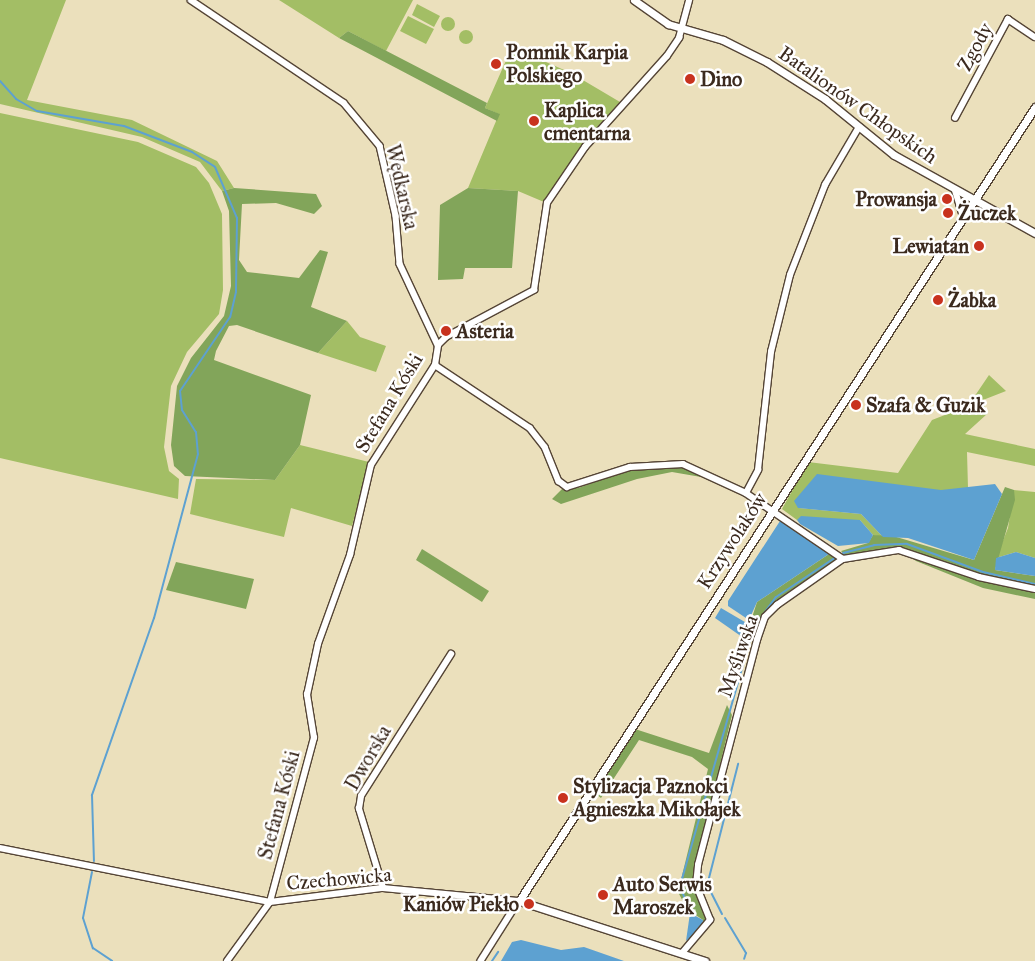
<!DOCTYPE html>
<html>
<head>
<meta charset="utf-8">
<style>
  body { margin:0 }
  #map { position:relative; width:1035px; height:961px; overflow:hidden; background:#ebe0bc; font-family:"IM FELL Great Primer",serif }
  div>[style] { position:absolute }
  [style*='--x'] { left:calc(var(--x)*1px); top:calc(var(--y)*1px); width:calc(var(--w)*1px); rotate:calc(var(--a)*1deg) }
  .green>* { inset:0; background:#a3be65 }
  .round { border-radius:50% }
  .forest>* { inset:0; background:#82a55a }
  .water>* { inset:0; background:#5da1d1 }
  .stream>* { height:2px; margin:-1px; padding:0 1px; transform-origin:1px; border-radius:1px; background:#5da1d1 }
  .roads { filter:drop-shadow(1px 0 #554536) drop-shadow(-1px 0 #554536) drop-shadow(0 1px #554536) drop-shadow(0 -1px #554536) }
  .minor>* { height:5.5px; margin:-2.75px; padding:0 2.75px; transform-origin:2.75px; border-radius:2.75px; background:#fff }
  .tertiary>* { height:7px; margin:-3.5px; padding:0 3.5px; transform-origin:3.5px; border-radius:3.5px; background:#fff }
  .dots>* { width:14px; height:14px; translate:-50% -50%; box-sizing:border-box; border:2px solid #fff; border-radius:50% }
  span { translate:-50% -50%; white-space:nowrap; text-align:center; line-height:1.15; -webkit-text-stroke:5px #fff; paint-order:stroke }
  .street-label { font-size:20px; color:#3b2a1e }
  .poi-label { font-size:20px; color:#3b2a1e; font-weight:700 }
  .left { translate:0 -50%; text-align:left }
  .right { translate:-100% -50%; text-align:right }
</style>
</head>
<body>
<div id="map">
  <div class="green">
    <i style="clip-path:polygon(0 0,66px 0,27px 100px,132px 120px,217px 161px,234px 188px,222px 191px,200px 162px,142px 137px,0 104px)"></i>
    <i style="clip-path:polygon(279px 0,413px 0,386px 51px,348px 31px,339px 38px)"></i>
    <i style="clip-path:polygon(417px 4px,440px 16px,434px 27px,412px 15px)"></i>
    <i style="clip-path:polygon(408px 16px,434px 29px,426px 44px,400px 31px)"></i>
    <i class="round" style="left:441px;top:17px;width:14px;height:14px"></i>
    <i class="round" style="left:459px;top:30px;width:14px;height:14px"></i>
    <i style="clip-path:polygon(512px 47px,571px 73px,620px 102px,585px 142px,544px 202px,518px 191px,468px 188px,499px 114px,485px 108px)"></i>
    <i style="clip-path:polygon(0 113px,138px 142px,196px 167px,209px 183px,222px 214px,223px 290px,219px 314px,187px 352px,171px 386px,164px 447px,169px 471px,179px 479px,178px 499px,0 458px)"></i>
    <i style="clip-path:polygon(347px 321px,360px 337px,386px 346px,376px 372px,318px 353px)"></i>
    <i style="clip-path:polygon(989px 375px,1006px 391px,983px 400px,987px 414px,965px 434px,1035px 449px,1035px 466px,967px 452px,968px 488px,799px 508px,861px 514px,883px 537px,873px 535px,860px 520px,797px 520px,782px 509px,808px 462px,898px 473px,932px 420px,968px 406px)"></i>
    <i style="clip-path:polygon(300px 445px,369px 462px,352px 526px,291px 508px,284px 537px,190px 514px,196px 479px,275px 480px)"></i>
    <i style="clip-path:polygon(1014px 490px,1035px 492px,1035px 558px,1016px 552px,996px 558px,1008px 528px)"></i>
  </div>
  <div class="forest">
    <i style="clip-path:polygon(348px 31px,487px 103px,485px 108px,500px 114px,497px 121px,339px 38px)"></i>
    <i style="clip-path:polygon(234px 188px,316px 194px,322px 206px,314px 214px,276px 203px,242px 204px,239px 260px,247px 272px,299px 278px,320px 250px,328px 252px,311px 307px,347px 321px,318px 353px,237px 325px,229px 326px,216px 351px,214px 360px,311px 395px,300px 445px,275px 480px,185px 476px,174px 466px,171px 445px,177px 386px,191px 358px,224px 316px,231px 286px,229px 211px,222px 191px)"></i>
    <i style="clip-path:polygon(468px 188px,518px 191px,512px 268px,465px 268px,463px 279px,438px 280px,440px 205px)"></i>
    <i style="clip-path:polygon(681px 465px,703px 474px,701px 477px,672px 472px,637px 479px,561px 504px,552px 499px,564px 487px,578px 488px,630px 470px)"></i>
    <i style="clip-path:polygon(1005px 487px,1014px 490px,1015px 500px,995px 570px,1035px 576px,1035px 599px,983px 588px,916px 561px,899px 549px,846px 556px,841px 551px,868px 543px,873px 535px,893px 536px,974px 560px)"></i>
    <i style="clip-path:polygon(422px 549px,489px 591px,482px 602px,416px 560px)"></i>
    <i style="clip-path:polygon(829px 554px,837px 560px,774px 603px,763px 617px,753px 642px,745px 639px,757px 602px)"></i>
    <i style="clip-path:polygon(176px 562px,254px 579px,246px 609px,166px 590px)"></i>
    <i style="clip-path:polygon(727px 705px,732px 715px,696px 865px,694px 885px,708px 921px,702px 928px,703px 920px,687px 909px,678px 892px,708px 769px,692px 757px,639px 740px,601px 798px,593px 792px,635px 729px,709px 753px)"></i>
  </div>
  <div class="water">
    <i style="clip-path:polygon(817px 474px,941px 490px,995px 484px,1002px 494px,974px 560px,908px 538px,883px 537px,861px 514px,798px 508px,794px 501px)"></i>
    <i style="clip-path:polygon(801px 516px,860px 520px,873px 535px,869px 543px,838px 546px,800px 524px,797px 520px)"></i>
    <i style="clip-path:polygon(780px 521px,829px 554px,757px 602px,749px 620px,728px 606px,728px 601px)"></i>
    <i style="clip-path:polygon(1016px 552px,1035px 558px,1035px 576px,995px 570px,996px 558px)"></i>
    <i style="clip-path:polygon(721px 608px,750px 625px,745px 639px,715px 618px)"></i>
    <i style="clip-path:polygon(690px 913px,703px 920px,702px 928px,686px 941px)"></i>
    <i style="clip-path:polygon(521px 940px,561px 950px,584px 947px,624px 961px,501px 961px,512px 942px)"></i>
  </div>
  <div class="stream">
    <i style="--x:0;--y:81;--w:24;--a:48"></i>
    <i style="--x:16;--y:99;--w:24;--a:30"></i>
    <i style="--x:37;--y:111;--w:88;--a:9.8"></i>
    <i style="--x:124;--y:126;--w:73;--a:20.9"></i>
    <i style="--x:192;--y:152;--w:27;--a:33"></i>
    <i style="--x:215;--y:167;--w:56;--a:66.7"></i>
    <i style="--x:237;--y:218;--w:74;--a:90.8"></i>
    <i style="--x:236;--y:292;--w:26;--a:103"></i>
    <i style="--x:230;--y:317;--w:89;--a:124"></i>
    <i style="--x:180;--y:391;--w:19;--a:84"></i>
    <i style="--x:182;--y:410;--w:26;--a:58"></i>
    <i style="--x:196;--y:432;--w:22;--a:85"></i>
    <i style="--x:198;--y:454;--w:170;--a:105"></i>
    <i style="--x:154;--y:618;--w:188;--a:109.3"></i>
    <i style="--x:92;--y:795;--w:66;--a:88.3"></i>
    <i style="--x:843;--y:553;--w:32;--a:-14"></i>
    <i style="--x:874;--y:545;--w:33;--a:-2"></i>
    <i style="--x:907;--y:544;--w:81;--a:20.2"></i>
    <i style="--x:983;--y:572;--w:53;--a:13"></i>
    <i style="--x:92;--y:872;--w:47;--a:101.1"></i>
    <i style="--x:83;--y:918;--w:32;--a:72"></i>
    <i style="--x:93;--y:948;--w:23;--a:34"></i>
    <i style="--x:690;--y:913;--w:29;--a:-110"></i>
    <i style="--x:680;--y:886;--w:269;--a:-74.1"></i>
    <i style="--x:754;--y:627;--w:37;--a:-54"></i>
    <i style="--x:776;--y:597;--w:72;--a:-33.7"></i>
    <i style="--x:722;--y:914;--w:28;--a:-117"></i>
    <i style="--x:709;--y:889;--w:11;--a:-90"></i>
    <i style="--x:709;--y:878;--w:118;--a:-75.7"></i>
    <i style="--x:725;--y:918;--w:41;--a:59"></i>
    <i style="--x:746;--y:953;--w:6;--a:108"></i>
    <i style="--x:492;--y:961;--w:11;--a:-56"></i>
  </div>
  <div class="roads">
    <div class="minor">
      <i style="--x:191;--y:0;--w:184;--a:33.9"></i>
      <i style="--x:344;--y:103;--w:56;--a:50.1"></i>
      <i style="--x:380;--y:146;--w:72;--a:77.1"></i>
      <i style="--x:396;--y:216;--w:48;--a:85.2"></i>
      <i style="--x:400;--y:264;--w:89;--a:64.9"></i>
      <i style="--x:955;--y:118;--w:112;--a:-61.8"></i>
      <i style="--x:1008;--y:19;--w:32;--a:34"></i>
      <i style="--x:955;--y:189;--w:27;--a:73"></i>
      <i style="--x:435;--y:365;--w:114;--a:33.6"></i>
      <i style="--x:530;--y:428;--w:24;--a:52"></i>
      <i style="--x:545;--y:447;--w:37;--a:68"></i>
      <i style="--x:559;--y:481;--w:10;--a:37"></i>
      <i style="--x:567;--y:487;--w:66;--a:-17.6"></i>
      <i style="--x:630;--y:467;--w:53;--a:-3.2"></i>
      <i style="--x:683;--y:464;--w:69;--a:24.7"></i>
      <i style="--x:746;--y:493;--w:117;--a:34.2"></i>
      <i style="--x:746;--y:493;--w:26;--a:-62"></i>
      <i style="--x:758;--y:470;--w:119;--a:-83.7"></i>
      <i style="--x:771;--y:352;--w:79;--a:-76.1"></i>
      <i style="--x:790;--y:275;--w:97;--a:-68.7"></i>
      <i style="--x:825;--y:185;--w:67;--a:-59.6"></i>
      <i style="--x:0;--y:848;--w:275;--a:11.3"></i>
      <i style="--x:270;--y:902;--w:114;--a:-7.1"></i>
      <i style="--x:383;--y:888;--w:137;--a:5.5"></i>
      <i style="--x:519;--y:901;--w:71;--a:122.3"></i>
      <i style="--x:383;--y:888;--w:83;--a:-106.9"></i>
      <i style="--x:359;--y:809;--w:13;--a:-81"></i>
      <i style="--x:361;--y:796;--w:168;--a:-57.6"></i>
      <i style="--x:683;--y:952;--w:42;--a:-49.8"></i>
      <i style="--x:710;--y:920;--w:38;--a:-112"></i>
      <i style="--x:696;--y:885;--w:20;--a:-84"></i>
      <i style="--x:698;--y:865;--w:233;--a:-75.3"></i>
      <i style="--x:757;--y:640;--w:24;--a:-71"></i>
      <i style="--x:765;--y:617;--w:17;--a:-45"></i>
      <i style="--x:777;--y:605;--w:80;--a:-34.9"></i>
      <i style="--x:843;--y:559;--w:57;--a:-9.1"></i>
      <i style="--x:899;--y:550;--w:84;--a:18.6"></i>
      <i style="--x:979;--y:577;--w:57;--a:12.1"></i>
      <i style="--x:227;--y:961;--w:73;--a:-53.9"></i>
      <i style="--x:270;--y:902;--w:170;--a:-75"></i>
      <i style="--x:314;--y:738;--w:44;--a:-99.2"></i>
      <i style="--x:307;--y:695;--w:52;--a:-77.8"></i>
      <i style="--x:318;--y:644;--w:95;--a:-70.2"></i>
      <i style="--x:350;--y:555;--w:92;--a:-76.9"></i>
      <i style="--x:371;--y:465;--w:119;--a:-57.4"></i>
      <i style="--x:435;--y:365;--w:20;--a:-81"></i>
      <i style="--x:438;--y:345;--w:11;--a:-45"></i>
      <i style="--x:446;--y:337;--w:100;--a:-28.1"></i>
      <i style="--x:534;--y:290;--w:88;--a:-81.5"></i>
      <i style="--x:547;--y:203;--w:68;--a:-55.8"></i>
      <i style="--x:585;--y:147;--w:122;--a:-48"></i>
      <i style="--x:667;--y:56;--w:22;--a:-56"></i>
      <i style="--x:679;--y:38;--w:39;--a:-75"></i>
    </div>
    <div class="tertiary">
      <i style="--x:634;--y:0;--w:42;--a:35.2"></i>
      <i style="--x:668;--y:24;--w:57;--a:16.2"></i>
      <i style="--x:723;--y:40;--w:49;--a:26.6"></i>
      <i style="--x:767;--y:62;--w:69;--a:32.5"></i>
      <i style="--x:825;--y:99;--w:89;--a:39.1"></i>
      <i style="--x:894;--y:155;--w:161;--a:29"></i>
      <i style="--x:705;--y:961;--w:195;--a:-162.1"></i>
      <i style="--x:519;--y:901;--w:947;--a:-56.98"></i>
    </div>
  </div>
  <div class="dots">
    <i style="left:496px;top:64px;background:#c8321e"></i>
    <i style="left:690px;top:79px;background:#c8321e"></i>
    <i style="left:534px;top:121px;background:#c8321e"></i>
    <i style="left:947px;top:199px;background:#c8321e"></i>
    <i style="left:948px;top:213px;background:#c8321e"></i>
    <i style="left:979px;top:246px;background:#c8321e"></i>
    <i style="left:938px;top:300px;background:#c8321e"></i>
    <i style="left:446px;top:331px;background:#c8321e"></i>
    <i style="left:856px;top:405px;background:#c8321e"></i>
    <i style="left:563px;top:798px;background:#c8321e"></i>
    <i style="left:603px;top:895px;background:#c8321e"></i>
    <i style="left:529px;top:904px;background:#c8321e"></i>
  </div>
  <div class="street-label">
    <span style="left:975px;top:47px;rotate:-62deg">Zgody</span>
    <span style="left:858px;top:105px;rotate:35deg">Batalionów Chłopskich</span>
    <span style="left:402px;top:187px;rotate:77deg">Wędkarska</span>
    <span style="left:389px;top:403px;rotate:-59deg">Stefana Kóski</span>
    <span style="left:732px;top:541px;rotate:-57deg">Krzywolaków</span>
    <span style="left:738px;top:656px;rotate:-71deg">Myśliwska</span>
    <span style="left:368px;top:758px;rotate:-60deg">Dworska</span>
    <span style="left:279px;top:805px;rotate:-75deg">Stefana Kóski</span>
    <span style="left:339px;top:879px;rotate:-5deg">Czechowicka</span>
  </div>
  <div class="poi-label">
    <span class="left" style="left:506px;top:64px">Pomnik Karpia<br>Polskiego</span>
    <span class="left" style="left:700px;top:79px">Dino</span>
    <span class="left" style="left:544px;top:122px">Kaplica<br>cmentarna</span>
    <span class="right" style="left:937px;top:199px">Prowansja</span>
    <span class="left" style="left:958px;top:213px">Żuczek</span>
    <span class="right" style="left:969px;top:246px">Lewiatan</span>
    <span class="left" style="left:948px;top:300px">Żabka</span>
    <span class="left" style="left:456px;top:331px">Asteria</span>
    <span class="left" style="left:866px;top:405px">Szafa &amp; Guzik</span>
    <span class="left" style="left:573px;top:798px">Stylizacja Paznokci<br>Agnieszka Mikołajek</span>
    <span class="left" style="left:613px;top:896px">Auto Serwis<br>Maroszek</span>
    <span class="right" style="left:519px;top:904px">Kaniów Piekło</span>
  </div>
</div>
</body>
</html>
